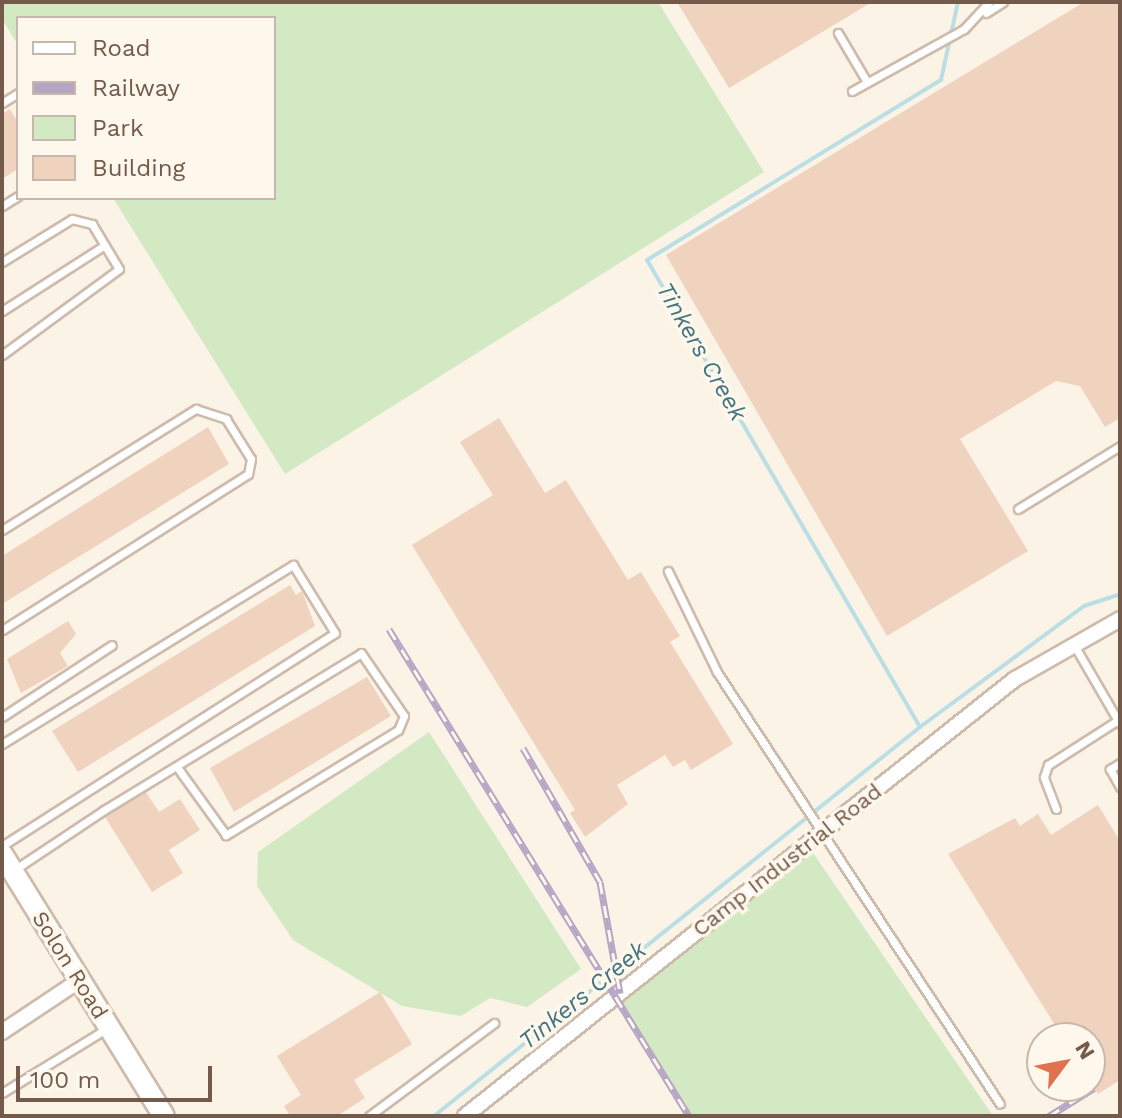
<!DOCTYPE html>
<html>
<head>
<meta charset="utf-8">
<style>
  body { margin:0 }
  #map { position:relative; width:1122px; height:1118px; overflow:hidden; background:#fbf3e6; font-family:"Work Sans",sans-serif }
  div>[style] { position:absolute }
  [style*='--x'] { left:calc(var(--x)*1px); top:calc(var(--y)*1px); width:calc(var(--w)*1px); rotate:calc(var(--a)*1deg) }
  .green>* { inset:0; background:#d3e9c4 }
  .stream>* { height:4px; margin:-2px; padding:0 2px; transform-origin:2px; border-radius:2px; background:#bbdee4 }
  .building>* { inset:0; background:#f0d3be }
  .roads { filter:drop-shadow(2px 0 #cdbbac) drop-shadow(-2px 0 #cdbbac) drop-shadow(0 2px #cdbbac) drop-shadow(0 -2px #cdbbac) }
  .lane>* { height:7px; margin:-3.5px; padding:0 3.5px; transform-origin:3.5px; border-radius:3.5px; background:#fff }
  .street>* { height:14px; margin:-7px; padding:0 7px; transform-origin:7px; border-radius:7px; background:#fff }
  .secondary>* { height:20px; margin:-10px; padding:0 10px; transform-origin:10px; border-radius:10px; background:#fff }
  .rail>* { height:7px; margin-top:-3.5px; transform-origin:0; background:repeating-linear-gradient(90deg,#fef7ec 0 12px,#b6a4c5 0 24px); box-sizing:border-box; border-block:2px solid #b6a4c5 }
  span { translate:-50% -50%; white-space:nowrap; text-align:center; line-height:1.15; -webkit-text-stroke:7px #fef7ec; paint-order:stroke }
  .street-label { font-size:22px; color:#745a4b }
  .water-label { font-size:24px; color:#43747f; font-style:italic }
  .frame { position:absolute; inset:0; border:4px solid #745a4b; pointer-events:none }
  .legend { position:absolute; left:16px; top:16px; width:260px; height:184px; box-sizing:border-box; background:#fef7ec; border:2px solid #c7b8ac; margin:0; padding:10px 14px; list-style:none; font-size:24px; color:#745a4b }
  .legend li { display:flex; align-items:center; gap:16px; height:40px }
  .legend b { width:40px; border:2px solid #c7b8ac }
  .north { position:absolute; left:1026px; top:1022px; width:80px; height:80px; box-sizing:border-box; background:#fef7ec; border:2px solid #c7b8ac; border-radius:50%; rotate:58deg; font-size:22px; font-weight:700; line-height:32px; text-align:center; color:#745a4b }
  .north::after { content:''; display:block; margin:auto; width:28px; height:36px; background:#e1724f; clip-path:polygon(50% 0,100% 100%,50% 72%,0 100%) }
  .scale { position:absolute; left:16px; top:1066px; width:196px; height:36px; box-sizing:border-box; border:4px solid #745a4b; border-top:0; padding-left:10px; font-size:24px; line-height:28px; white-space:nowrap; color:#745a4b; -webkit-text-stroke:6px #fef7ec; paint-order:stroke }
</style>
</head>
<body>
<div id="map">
  <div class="green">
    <i style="clip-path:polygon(2px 2px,658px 2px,764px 172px,285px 474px,113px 198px,274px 198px,274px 18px,18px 18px,18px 45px,2px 19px)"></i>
    <i style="clip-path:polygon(429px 732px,581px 969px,527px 1007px,490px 998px,461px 1016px,402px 1006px,293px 940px,257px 886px,258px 852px)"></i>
    <i style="clip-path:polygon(807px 844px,993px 1116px,689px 1116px,615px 997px)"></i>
  </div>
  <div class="stream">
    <i style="--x:920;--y:727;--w:541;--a:-120.31"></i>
    <i style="--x:647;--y:260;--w:345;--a:-31.5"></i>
    <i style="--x:941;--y:80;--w:80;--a:-77.7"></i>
    <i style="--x:434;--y:1116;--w:623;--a:-38.67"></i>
    <i style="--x:920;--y:727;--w:204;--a:-36.4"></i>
    <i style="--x:1084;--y:606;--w:38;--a:-18"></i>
  </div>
  <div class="building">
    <i style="clip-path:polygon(677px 2px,872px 2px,729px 88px)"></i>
    <i style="clip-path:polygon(1084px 2px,1120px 2px,1120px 418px,1105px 427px,1080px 386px,1056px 381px,960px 439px,1028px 551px,887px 636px,666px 255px)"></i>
    <i style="clip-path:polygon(10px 109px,18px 123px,18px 169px,2px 179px,2px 114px)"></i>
    <i style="clip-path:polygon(499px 418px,545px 493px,566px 480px,628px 580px,641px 572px,680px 636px,670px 642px,733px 744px,691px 770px,685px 760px,673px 767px,665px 755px,617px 785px,628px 804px,585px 837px,570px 813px,575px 810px,412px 545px,493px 495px,460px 442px)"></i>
    <i style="clip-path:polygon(208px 427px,229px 464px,2px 604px,2px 556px)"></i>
    <i style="clip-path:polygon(290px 585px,296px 595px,302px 591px,315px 626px,78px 772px,52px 731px)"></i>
    <i style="clip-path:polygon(68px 621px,76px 634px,60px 653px,68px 666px,21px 693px,7px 659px)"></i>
    <i style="clip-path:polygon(367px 677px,391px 716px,234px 812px,210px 768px)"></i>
    <i style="clip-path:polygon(146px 792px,159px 812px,180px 799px,200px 830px,169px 850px,183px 873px,152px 892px,105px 817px)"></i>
    <i style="clip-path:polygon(1098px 805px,1120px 841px,1120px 1080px,1098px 1094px,1090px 1082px,1090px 1038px,1063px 1038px,948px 854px,1015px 818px,1020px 826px,1038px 814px,1051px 835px)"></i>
    <i style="clip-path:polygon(380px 992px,412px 1044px,354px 1080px,365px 1098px,337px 1116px,290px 1116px,284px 1106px,301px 1095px,277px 1056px)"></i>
  </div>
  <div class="roads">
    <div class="lane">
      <i style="--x:986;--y:13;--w:20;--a:-33"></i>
      <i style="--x:838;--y:33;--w:57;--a:59.4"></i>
      <i style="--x:852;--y:91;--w:128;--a:-29"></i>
      <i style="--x:964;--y:29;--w:37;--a:-47"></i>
      <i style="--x:2;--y:103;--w:19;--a:-32"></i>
      <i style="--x:2;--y:206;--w:19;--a:-32"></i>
      <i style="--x:2;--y:262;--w:82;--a:-31.6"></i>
      <i style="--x:72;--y:219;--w:21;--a:14"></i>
      <i style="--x:92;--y:224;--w:52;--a:59"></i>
      <i style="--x:119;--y:269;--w:145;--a:143.7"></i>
      <i style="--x:2;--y:311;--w:122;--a:-32.7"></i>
      <i style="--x:1018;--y:509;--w:120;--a:-31.7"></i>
      <i style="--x:2;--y:530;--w:229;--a:-32"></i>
      <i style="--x:196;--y:409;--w:32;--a:18"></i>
      <i style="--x:226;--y:419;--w:47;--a:58"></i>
      <i style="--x:251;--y:459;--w:15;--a:101"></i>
      <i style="--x:248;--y:474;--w:291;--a:147.6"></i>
      <i style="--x:668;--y:571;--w:112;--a:64.1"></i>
      <i style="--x:717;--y:672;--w:516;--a:56.77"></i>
      <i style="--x:1074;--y:645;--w:91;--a:59.8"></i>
      <i style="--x:2;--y:717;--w:131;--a:-33.2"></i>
      <i style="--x:2;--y:744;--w:342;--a:-31.6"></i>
      <i style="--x:293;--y:565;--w:80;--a:58.3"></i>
      <i style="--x:335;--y:633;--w:395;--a:147.4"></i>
      <i style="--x:1120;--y:763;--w:12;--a:149"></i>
      <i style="--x:1110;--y:769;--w:21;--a:61"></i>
      <i style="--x:1056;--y:809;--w:34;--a:-111"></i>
      <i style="--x:1044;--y:777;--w:13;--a:-72"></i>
      <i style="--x:1048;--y:765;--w:83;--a:-32.7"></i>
      <i style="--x:14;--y:870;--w:108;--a:-33.7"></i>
      <i style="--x:104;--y:810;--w:301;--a:-31.4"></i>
      <i style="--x:361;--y:653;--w:76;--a:55.7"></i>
      <i style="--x:404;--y:716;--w:15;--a:113"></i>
      <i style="--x:398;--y:730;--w:202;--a:148.6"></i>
      <i style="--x:226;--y:835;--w:84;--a:-125.8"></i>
      <i style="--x:2;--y:1093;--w:122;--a:-31.6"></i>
      <i style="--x:369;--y:1116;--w:156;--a:-36.6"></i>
    </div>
    <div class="street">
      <i style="--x:2;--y:1032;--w:94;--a:-33.7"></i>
      <i style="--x:465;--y:1116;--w:702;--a:-38.47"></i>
      <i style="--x:1015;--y:679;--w:121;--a:-29.7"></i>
    </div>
    <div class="secondary">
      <i style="--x:2;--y:854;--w:308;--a:58.3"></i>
    </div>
  </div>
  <div class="rail">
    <i style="--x:389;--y:629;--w:572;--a:58.37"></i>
    <i style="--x:523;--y:748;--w:155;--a:60.1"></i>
    <i style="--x:600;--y:882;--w:113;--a:79.8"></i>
    <i style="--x:1049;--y:1116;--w:53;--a:-31.9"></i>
  </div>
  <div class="street-label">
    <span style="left:787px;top:860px;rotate:-38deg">Camp Industrial Road</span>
    <span style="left:70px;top:965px;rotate:58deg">Solon Road</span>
  </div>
  <div class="water-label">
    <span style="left:701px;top:352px;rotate:60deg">Tinkers Creek</span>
    <span style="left:583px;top:996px;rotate:-39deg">Tinkers Creek</span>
  </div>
  <div class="frame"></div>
  <ul class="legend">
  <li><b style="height:10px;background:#fff"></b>Road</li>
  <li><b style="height:10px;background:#b6a4c5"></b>Railway</li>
  <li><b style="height:22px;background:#d3e9c4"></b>Park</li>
  <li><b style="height:22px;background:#f0d3be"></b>Building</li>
  </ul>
  <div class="north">N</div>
  <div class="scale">100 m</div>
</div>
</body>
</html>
